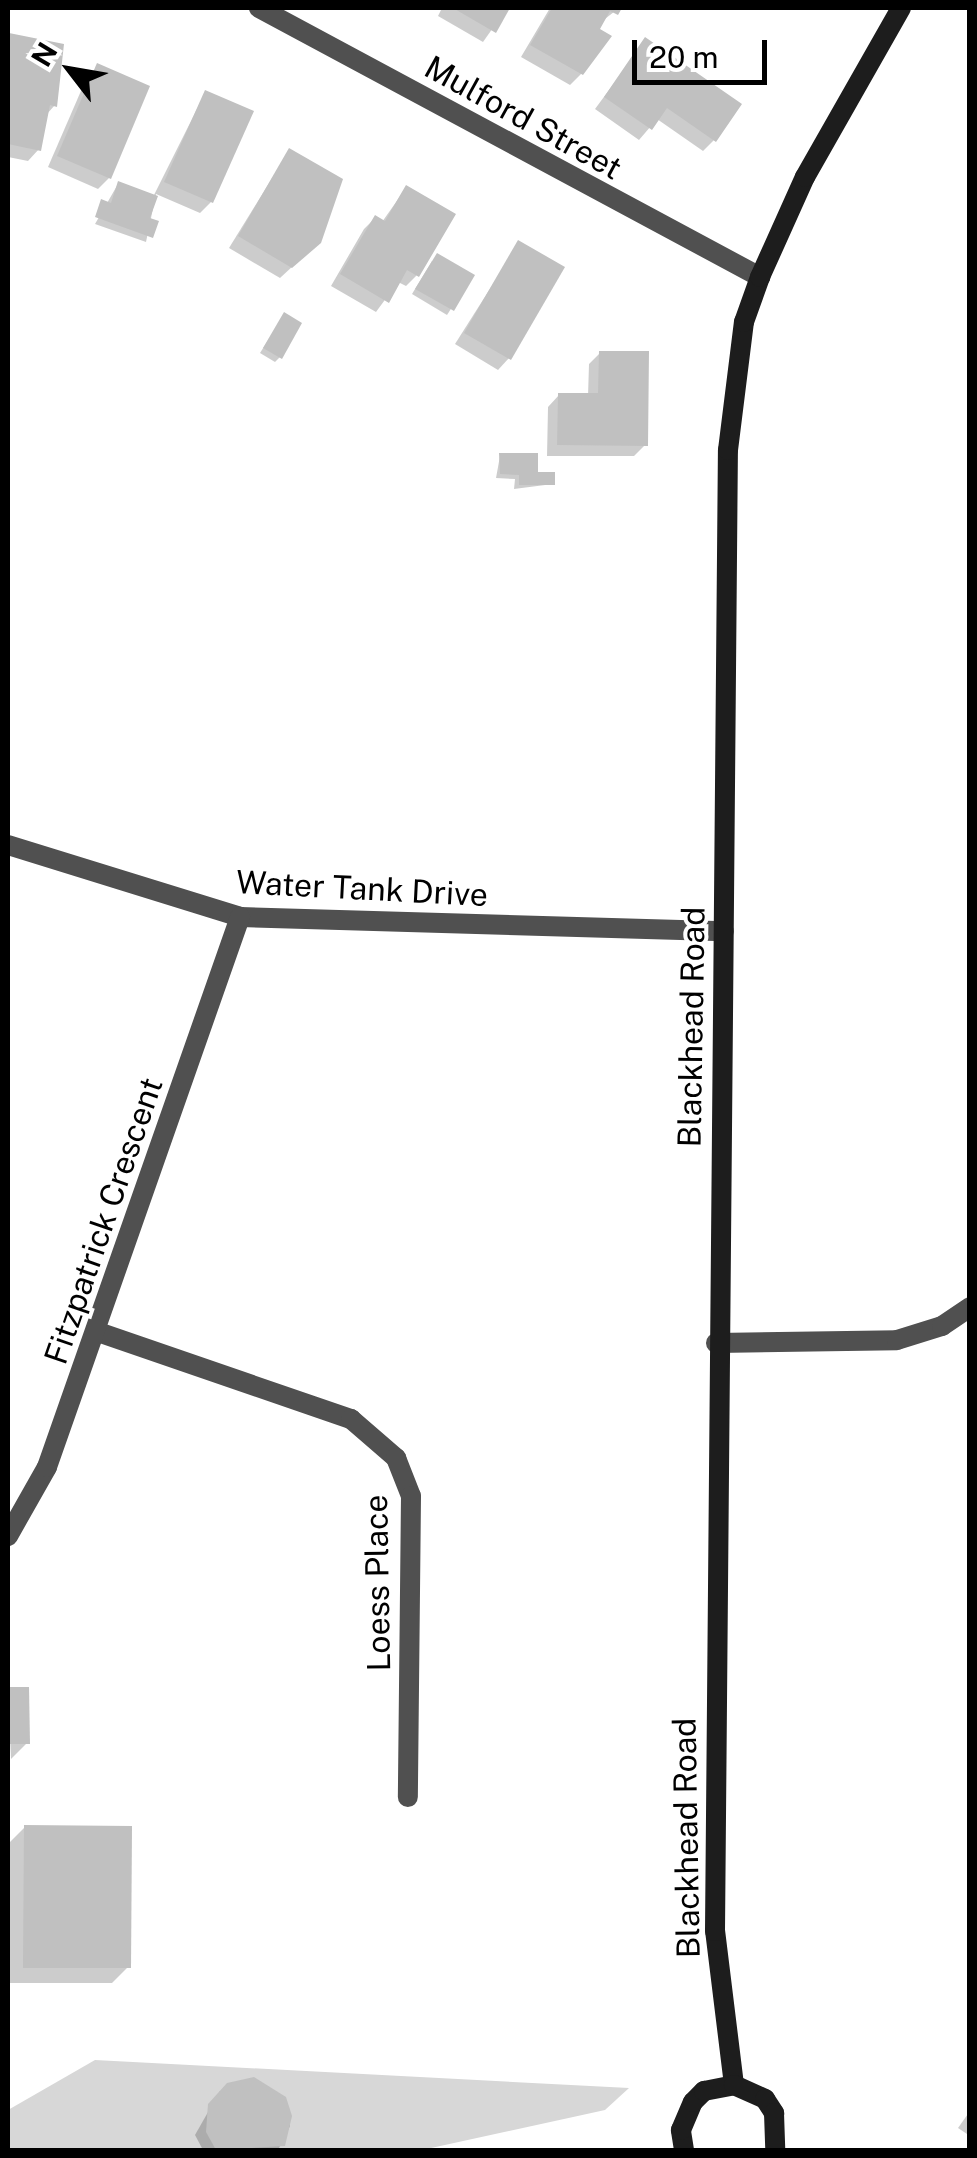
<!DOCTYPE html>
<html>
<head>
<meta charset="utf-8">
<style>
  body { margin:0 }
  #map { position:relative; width:977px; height:2158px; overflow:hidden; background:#fff; font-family:"Public Sans",sans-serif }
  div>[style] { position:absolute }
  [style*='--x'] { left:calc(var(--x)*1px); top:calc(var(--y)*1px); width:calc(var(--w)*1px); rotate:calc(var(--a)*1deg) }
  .green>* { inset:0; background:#d7d7d7 }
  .shadow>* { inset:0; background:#0003 }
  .building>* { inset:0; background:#c0c0c0 }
  .service>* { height:20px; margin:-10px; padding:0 10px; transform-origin:10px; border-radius:10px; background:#505050 }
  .minor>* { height:20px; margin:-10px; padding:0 10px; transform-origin:10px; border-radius:10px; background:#505050 }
  .secondary>* { height:20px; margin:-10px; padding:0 10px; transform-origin:10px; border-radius:10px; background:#1d1d1d }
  span { translate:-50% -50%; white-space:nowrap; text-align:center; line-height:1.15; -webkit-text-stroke:8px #fff; paint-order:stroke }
  .street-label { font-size:32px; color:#000 }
  .frame { position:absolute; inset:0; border:10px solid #000; pointer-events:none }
  .north { position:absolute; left:20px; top:20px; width:100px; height:100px; -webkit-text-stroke:8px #fff; paint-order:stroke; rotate:301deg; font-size:28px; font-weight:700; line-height:40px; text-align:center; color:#000 }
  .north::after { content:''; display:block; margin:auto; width:35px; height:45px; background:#000; clip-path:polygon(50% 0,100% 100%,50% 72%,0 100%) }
  .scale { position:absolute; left:632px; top:40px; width:135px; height:45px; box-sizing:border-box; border:5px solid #000; border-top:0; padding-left:12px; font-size:30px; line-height:35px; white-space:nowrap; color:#000; -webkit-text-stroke:8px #fff; paint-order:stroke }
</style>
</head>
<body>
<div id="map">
  <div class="green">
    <i style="clip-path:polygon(95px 2060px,629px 2088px,605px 2110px,422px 2150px,8px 2150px,8px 2110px)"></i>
  </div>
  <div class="shadow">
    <i style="clip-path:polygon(442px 8px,507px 8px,483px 42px,438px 16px)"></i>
    <i style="clip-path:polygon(550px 8px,619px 8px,601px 22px,581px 74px,570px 85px,521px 57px)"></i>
    <i style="clip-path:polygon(10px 36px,55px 105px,46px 115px,39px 149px,28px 161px,8px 157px)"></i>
    <i style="clip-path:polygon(646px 40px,714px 140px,703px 151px,657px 119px,639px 140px,595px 109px)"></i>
    <i style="clip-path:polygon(98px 66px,109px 178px,98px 189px,48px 167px,87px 77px)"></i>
    <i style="clip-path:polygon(205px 93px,211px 202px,200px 213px,156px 194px,146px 242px,95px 224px,118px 184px,153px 197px)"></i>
    <i style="clip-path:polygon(289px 151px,306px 254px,280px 278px,229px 248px)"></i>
    <i style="clip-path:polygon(406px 188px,417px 275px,406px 286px,398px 282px,376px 312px,331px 286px,364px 229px,375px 218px,382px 222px)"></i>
    <i style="clip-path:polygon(519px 243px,509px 358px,498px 370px,455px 344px)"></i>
    <i style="clip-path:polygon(432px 261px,472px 276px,447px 315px,412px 294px)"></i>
    <i style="clip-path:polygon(284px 315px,280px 357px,275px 362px,260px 353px)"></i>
    <i style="clip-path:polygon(600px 353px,645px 445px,634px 456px,547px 456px,548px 407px,559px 395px,588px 396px,589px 364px)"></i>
    <i style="clip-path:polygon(500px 456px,535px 475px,553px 484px,514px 489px,515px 479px,496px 478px)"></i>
    <i style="clip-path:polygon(8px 1690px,27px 1690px,27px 1743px,11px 1759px)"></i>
    <i style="clip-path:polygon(25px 1827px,128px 1967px,112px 1983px,8px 1983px,9px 1843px)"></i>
    <i style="clip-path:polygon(220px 2091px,284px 2099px,290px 2126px,278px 2150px,203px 2150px,195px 2135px)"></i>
    <i style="clip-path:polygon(970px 2111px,970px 2136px,958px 2128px)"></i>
  </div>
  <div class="building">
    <i style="clip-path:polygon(453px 8px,510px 8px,496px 33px)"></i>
    <i style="clip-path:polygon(552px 8px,622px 8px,618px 15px,610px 11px,600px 29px,612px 36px,583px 75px,530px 45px)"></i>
    <i style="clip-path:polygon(9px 33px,64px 44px,57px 107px,50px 105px,41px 151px,8px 144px)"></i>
    <i style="clip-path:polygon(645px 37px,742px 104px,716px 142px,667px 108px,652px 130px,604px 97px)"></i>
    <i style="clip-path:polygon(97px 63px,150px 86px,111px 179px,57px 156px)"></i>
    <i style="clip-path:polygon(205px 90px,254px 111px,213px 203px,164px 182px)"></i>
    <i style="clip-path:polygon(289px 148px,343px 179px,321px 243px,292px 268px,238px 236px)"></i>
    <i style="clip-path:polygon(118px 181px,158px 196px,150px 218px,159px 221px,153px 238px,95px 217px,101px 199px,111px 203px)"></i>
    <i style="clip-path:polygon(406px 185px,456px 214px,419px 277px,407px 270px,389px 303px,340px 274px,375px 215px,385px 221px)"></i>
    <i style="clip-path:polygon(518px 240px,565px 267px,511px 360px,464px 333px)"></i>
    <i style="clip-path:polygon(437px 253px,475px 275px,454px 311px,415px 289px)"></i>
    <i style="clip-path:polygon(284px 312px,302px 323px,282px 359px,263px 348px)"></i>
    <i style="clip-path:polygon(599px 351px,649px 351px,648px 446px,557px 445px,558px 393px,598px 393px)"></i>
    <i style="clip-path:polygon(499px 453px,538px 453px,538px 472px,555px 472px,555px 485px,519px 485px,519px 475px,500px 474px)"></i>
    <i style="clip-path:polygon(8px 1687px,29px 1687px,30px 1744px,8px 1744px)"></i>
    <i style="clip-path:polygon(24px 1825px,132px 1826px,131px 1968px,23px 1968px)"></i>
    <i style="clip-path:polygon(254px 2077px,286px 2097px,292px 2116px,285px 2146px,216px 2150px,206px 2132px,208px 2104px,227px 2083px)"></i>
  </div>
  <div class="service">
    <i style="--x:716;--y:1343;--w:181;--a:-0.9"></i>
    <i style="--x:897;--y:1340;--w:47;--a:-17.3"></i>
    <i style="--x:942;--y:1326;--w:34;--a:-34"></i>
  </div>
  <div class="minor">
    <i style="--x:259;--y:8;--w:569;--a:28.23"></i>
    <i style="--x:8;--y:845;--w:243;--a:17.2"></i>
    <i style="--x:240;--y:917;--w:484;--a:1.7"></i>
    <i style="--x:98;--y:1332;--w:268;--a:19"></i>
    <i style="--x:351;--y:1419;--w:60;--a:40.9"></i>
    <i style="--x:396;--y:1458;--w:41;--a:68.5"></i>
    <i style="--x:411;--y:1496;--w:301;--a:90.6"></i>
    <i style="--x:8;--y:1536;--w:79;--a:-60.5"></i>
    <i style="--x:47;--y:1467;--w:583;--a:-70.66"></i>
  </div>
  <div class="secondary">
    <i style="--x:734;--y:2085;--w:155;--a:-97"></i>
    <i style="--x:715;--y:1931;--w:1481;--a:-89.5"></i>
    <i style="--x:728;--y:450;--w:129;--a:-82.9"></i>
    <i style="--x:744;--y:322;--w:48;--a:-70.4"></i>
    <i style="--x:760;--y:277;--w:110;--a:-65.8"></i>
    <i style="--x:805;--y:177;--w:194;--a:-60.4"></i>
    <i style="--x:684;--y:2150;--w:20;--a:-99"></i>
    <i style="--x:681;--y:2130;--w:30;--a:-67"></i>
    <i style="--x:693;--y:2102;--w:16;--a:-45"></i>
    <i style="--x:704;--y:2091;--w:31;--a:-11"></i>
    <i style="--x:734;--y:2085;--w:34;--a:24"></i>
    <i style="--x:765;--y:2099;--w:17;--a:57"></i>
    <i style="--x:774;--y:2113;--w:37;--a:88"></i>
  </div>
  <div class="street-label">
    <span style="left:523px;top:118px;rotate:29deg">Mulford Street</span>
    <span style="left:362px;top:889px;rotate:3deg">Water Tank Drive</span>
    <span style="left:692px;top:1027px;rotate:-89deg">Blackhead Road</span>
    <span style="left:104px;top:1221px;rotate:-71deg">Fitzpatrick Crescent</span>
    <span style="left:378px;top:1583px;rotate:-91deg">Loess Place</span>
    <span style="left:687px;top:1838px;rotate:-91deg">Blackhead Road</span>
  </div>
  <div class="frame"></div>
  <div class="north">N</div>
  <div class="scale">20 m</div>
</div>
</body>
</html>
